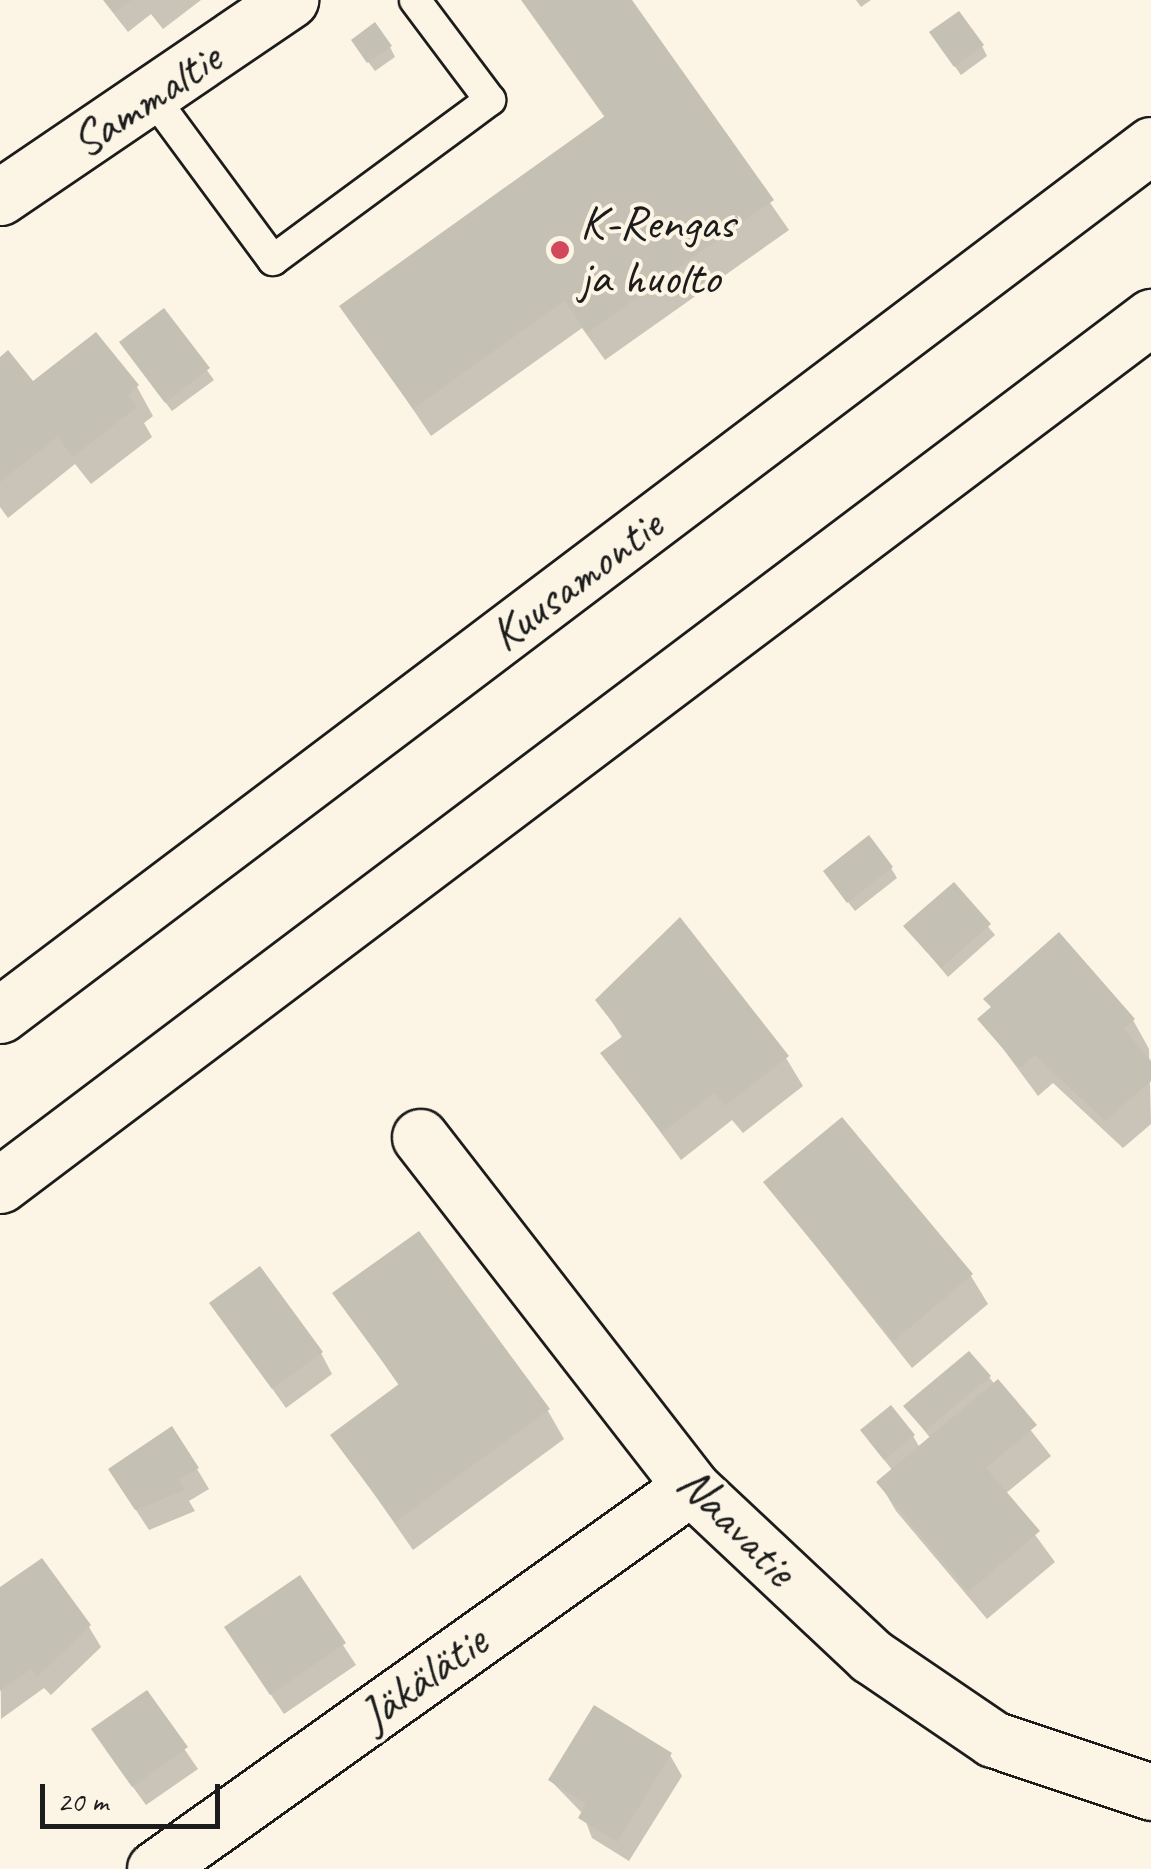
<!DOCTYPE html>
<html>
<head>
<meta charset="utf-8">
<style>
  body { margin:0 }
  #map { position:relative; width:1151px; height:1869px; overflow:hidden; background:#fcf5e5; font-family:Caveat,sans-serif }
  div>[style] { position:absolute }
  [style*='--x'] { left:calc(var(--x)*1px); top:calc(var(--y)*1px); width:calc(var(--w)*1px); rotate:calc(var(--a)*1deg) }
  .shadow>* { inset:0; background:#0003 }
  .building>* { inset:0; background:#c4c0b3 }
  .roads { filter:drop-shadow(2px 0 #1c1c1c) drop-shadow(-2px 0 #1c1c1c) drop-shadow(0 2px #1c1c1c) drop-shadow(0 -2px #1c1c1c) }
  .lane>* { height:30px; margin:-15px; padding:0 15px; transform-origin:15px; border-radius:15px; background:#fcf5e5 }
  .street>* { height:55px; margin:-27.5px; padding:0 27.5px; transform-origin:27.5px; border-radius:27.5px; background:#fcf5e5 }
  .highway>* { height:55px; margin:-27.5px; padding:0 27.5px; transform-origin:27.5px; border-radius:27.5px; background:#fcf5e5 }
  .dots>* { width:28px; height:28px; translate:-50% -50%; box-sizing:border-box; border:5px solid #fcf5e5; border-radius:50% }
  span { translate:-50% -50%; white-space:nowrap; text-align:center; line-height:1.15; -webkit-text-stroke:8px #fcf5e5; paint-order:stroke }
  .street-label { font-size:48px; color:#1c1c1c }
  .poi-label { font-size:48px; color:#1c1c1c }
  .left { translate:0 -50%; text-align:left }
  .scale { position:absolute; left:40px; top:1784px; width:180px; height:45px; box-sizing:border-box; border:5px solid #1c1c1c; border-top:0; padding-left:12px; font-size:30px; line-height:35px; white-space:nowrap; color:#1c1c1c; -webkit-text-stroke:8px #fcf5e5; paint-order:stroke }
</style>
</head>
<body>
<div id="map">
  <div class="shadow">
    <i style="clip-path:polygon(103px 0,201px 0,163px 29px,151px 14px,128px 32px)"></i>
    <i style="clip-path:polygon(521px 0,629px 0,789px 230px,605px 360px,582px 328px,431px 436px,343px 306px,606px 119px)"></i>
    <i style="clip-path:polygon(856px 0,871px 0,861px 7px)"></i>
    <i style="clip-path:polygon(938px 43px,982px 46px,987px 56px,961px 75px)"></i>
    <i style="clip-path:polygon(390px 47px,395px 57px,375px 71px,360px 51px)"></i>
    <i style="clip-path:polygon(164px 311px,214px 380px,172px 411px,128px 353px)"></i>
    <i style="clip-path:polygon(0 360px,33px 385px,137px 387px,153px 416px,144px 423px,152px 437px,91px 484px,75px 464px,8px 518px,0 507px)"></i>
    <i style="clip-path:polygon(891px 868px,897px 878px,855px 911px,832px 881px)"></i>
    <i style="clip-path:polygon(954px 885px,995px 935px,948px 977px,906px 927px)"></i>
    <i style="clip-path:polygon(598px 1000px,786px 1058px,803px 1086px,743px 1133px,732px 1120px,681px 1160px,603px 1054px,623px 1039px)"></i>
    <i style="clip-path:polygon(981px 1019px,1133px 1020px,1149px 1049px,1151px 1124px,1123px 1148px,1053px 1083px,1038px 1096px)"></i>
    <i style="clip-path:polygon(766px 1183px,971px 1276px,988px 1304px,912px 1368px)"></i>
    <i style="clip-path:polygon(336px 1294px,548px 1411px,564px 1439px,413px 1550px,333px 1435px,400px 1387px)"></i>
    <i style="clip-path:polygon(212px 1304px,321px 1353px,332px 1374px,286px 1408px)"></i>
    <i style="clip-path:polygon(989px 1377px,1051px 1456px,1005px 1494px,1055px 1562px,987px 1619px,896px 1511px,879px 1482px,893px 1471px,869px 1441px,913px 1436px,920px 1448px,931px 1439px,906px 1407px)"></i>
    <i style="clip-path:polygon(197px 1469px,209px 1489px,189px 1501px,195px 1511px,149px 1530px,123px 1490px)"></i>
    <i style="clip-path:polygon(299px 1578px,356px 1665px,284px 1714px,239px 1648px)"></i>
    <i style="clip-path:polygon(0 1591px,89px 1627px,101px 1647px,51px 1695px,44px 1688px,1px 1719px)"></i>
    <i style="clip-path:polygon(146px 1693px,198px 1769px,146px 1805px,106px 1750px)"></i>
    <i style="clip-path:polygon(670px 1755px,682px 1776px,629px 1861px,592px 1838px,583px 1814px,551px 1781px)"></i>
  </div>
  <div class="building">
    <i style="clip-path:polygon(104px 0,131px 0,114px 13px)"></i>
    <i style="clip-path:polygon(522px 0,632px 0,774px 200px,587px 333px,564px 301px,413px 409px,339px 306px,605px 116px)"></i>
    <i style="clip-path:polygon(959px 11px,984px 45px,954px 67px,929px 32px)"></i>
    <i style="clip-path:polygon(375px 22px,392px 46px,367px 63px,351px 40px)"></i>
    <i style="clip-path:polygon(164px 308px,210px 368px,165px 403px,119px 342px)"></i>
    <i style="clip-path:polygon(96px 332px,139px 385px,128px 395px,137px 407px,73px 457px,57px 437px,0 482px,0 357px,8px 350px,33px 381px)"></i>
    <i style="clip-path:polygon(869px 835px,893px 867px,847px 903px,823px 871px)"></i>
    <i style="clip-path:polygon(954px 882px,991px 924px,941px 968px,903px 926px)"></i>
    <i style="clip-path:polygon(680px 917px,789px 1056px,725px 1106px,714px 1093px,662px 1133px,600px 1053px,623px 1036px,595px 1000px)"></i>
    <i style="clip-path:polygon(1059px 932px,1135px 1019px,1124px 1029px,1151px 1061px,1151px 1081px,1105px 1121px,1035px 1055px,1020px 1068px,977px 1019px,991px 1007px,983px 999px)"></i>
    <i style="clip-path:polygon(842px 1117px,973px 1274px,894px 1341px,763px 1182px)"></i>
    <i style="clip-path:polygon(419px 1231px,550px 1409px,395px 1522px,330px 1435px,399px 1384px,332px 1293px)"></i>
    <i style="clip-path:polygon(260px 1266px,323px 1352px,272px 1389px,209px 1303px)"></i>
    <i style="clip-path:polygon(969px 1351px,991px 1376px,925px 1431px,903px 1406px)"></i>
    <i style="clip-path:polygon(998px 1379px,1037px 1425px,986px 1468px,1040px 1531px,968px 1592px,876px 1482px)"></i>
    <i style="clip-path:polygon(891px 1405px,915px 1435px,884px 1460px,860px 1430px)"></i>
    <i style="clip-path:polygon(172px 1426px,199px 1468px,179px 1480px,185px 1490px,135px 1510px,108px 1469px)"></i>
    <i style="clip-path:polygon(42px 1558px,91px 1625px,37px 1677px,31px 1669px,0 1691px,0 1587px)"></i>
    <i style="clip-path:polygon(300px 1575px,346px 1643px,270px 1695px,224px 1627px)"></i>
    <i style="clip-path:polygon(147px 1690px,188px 1747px,132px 1787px,91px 1729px)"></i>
    <i style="clip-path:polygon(594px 1705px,672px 1753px,617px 1842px,578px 1818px,586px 1804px,548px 1780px)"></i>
  </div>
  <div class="roads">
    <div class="lane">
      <i style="--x:152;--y:96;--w:204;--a:53.6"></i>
      <i style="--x:273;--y:260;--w:270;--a:-36.4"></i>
      <i style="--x:490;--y:100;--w:125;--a:-126.9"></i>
    </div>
    <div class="street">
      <i style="--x:0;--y:197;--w:351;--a:-34.2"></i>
      <i style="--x:420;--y:1137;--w:443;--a:52.2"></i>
      <i style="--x:691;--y:1487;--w:247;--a:43.2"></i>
      <i style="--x:871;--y:1656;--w:148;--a:34.2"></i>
      <i style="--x:993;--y:1739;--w:167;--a:18.5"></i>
      <i style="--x:155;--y:1869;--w:658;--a:-35.48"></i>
    </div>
    <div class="highway">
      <i style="--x:0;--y:1015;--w:1443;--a:-37.08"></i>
      <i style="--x:0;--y:1185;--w:1442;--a:-37.02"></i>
    </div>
  </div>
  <div class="dots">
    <i style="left:560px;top:250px;background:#d1495b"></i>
  </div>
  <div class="street-label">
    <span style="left:146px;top:100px;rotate:-34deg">Sammaltie</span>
    <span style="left:576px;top:580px;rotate:-37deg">Kuusamontie</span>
    <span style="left:737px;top:1526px;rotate:45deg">Naavatie</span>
    <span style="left:423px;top:1678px;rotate:-36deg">Jäkälätie</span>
  </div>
  <div class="poi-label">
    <span class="left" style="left:580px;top:250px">K-Rengas<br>ja huolto</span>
  </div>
  <div class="scale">20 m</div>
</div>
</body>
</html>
